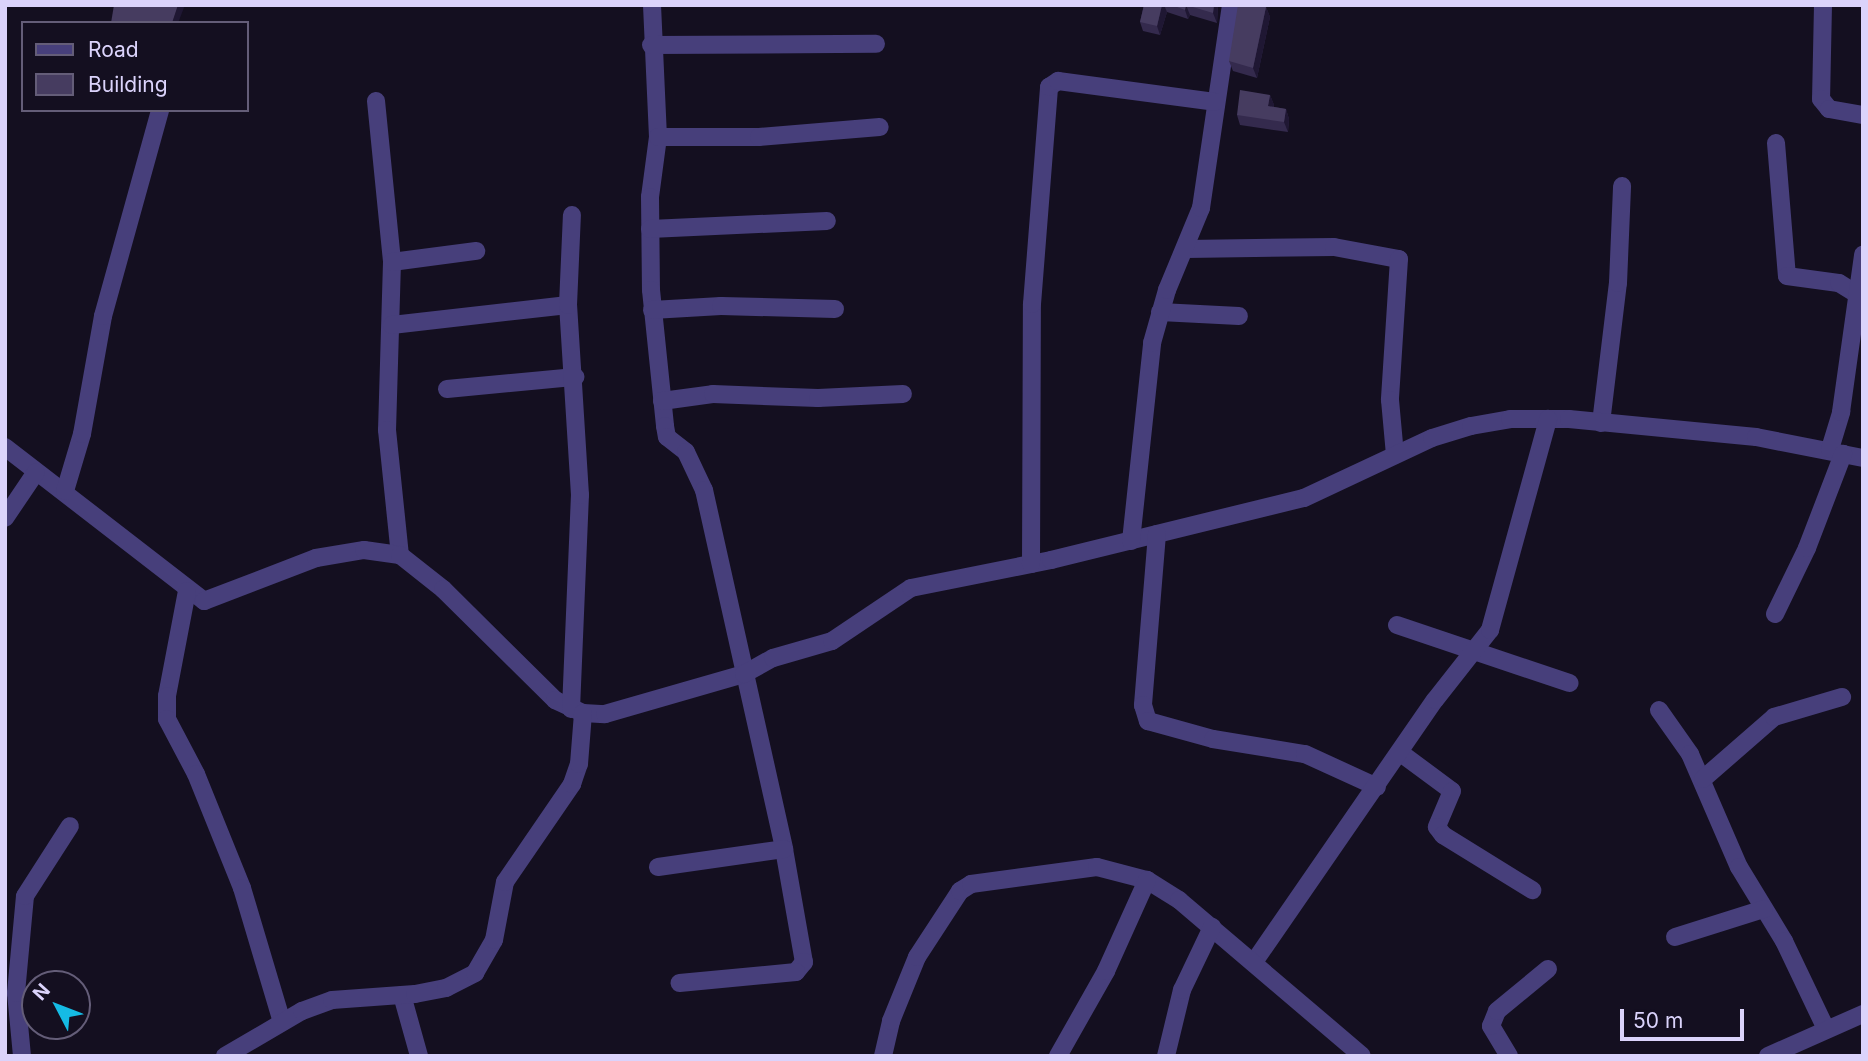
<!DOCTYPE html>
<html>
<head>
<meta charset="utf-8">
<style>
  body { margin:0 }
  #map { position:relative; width:1868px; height:1061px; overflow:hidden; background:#140f20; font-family:Inter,sans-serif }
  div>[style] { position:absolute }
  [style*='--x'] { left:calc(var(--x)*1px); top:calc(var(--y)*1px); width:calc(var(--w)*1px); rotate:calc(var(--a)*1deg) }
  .minor>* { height:18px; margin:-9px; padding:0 9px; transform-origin:9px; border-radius:9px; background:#473f7b }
  .wall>* { inset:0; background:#342a4d }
  .shaded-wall>* { inset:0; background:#1f1733 }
  .building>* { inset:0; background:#463c60 }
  span { translate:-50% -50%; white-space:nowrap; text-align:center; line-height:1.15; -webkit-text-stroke:6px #140f20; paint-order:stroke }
  .frame { position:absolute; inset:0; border:7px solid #dbd3fb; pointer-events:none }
  .legend { position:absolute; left:21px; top:21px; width:228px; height:91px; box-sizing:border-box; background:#140f20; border:2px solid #645d78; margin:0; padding:9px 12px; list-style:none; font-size:21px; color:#dbd3fb }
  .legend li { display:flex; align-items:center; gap:14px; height:35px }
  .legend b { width:35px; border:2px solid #645d78 }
  .north { position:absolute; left:21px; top:970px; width:70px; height:70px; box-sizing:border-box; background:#140f20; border:2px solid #645d78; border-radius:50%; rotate:312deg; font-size:19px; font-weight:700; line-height:28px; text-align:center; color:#dbd3fb }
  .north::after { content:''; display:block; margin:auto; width:24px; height:32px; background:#15bbe4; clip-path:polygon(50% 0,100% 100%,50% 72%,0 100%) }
  .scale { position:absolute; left:1620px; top:1009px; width:124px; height:32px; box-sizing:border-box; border:4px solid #dbd3fb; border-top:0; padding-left:9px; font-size:21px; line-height:24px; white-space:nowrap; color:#dbd3fb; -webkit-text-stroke:5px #140f20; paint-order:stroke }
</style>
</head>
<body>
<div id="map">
  <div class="minor">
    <i style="--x:652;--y:5;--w:132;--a:87.4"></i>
    <i style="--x:658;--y:137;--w:61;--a:97.6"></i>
    <i style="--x:650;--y:197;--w:93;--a:89.4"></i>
    <i style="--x:651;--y:290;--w:137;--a:84.1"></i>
    <i style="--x:665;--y:426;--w:11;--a:80"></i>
    <i style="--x:667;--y:437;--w:24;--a:38"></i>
    <i style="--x:686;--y:452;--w:42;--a:64.7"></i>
    <i style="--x:704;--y:490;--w:368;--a:77.4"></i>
    <i style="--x:784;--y:849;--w:115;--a:80"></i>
    <i style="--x:804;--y:962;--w:13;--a:129"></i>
    <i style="--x:796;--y:972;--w:117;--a:174.6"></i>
    <i style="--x:1823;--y:5;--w:94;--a:91.2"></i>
    <i style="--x:1821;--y:99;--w:13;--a:51"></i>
    <i style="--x:1829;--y:109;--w:35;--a:10"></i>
    <i style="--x:651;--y:45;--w:225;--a:-0.3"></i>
    <i style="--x:376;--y:101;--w:162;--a:84.3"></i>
    <i style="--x:392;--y:262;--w:168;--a:91.7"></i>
    <i style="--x:387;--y:430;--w:126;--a:84.1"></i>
    <i style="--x:658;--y:137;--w:101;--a:0"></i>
    <i style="--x:759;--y:137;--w:121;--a:-4.7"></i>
    <i style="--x:1776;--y:143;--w:133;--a:85.3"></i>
    <i style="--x:1787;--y:276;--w:52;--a:7.7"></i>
    <i style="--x:1839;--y:283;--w:22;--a:32"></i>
    <i style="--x:650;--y:229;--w:177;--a:-2.6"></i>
    <i style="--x:1186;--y:249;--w:148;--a:-0.8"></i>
    <i style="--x:1334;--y:247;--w:66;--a:10.5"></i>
    <i style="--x:1399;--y:259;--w:141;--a:93.7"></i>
    <i style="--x:1390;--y:400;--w:55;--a:84.8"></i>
    <i style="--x:392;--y:262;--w:85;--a:-7.5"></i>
    <i style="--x:652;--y:310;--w:69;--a:-3.3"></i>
    <i style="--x:721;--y:306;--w:114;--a:1.5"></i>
    <i style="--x:1160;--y:312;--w:79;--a:2.9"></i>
    <i style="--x:392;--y:325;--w:177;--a:-6.5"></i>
    <i style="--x:447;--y:389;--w:129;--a:-5.4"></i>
    <i style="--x:662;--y:401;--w:51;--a:-7.8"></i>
    <i style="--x:713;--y:394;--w:105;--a:2.2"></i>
    <i style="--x:818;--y:398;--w:85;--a:-2.7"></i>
    <i style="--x:1601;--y:423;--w:141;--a:-83.1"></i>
    <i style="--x:1618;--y:283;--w:97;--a:-87.6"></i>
    <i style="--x:5;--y:447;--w:252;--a:37.7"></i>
    <i style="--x:204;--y:601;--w:120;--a:-21"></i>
    <i style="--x:316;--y:558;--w:49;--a:-9.5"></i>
    <i style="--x:364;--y:550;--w:36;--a:8"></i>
    <i style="--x:400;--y:555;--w:55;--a:38.3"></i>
    <i style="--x:443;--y:589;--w:158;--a:44.7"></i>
    <i style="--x:555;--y:700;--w:31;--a:25"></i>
    <i style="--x:583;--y:713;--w:22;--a:3"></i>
    <i style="--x:605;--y:714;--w:145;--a:-16.1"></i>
    <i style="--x:744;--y:674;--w:33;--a:-29"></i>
    <i style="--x:773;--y:658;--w:61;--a:-16.1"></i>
    <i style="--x:832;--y:641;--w:95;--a:-33.9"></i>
    <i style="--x:911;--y:588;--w:143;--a:-11.3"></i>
    <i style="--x:1051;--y:560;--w:260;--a:-13.8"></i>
    <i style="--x:1304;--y:498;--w:141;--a:-25.1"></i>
    <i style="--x:1432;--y:438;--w:41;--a:-17.1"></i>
    <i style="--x:1471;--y:426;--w:40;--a:-10"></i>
    <i style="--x:1510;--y:419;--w:59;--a:0"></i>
    <i style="--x:1569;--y:419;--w:188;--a:5.5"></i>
    <i style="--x:1756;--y:437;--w:109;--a:11.1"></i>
    <i style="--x:1830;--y:449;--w:39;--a:-73"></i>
    <i style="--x:1841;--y:412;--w:159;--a:-82"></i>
    <i style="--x:65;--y:491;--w:59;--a:-73.4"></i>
    <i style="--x:82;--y:434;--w:120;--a:-79.9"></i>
    <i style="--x:103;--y:316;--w:214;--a:-74.5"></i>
    <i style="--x:5;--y:518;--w:55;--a:-56"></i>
    <i style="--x:1157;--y:534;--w:172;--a:94.7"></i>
    <i style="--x:1143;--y:705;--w:17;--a:73"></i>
    <i style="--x:1148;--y:721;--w:67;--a:15.5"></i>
    <i style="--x:1213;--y:739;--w:93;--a:9.3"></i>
    <i style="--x:1305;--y:754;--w:79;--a:24.6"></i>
    <i style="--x:1131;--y:541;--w:199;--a:-83.9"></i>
    <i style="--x:1152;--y:343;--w:55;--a:-74.2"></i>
    <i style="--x:1167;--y:290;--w:89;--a:-67.5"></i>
    <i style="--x:1201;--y:208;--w:205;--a:-81.6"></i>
    <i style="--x:1031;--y:564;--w:260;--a:-89.8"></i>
    <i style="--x:1032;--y:304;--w:218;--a:-85.5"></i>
    <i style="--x:1049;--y:87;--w:11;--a:-34"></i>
    <i style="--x:1058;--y:81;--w:158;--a:7.6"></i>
    <i style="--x:187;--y:591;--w:107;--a:100.8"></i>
    <i style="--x:167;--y:696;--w:23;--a:90"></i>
    <i style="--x:167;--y:719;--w:62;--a:62.2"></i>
    <i style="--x:196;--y:774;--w:123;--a:68"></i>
    <i style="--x:242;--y:888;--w:140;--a:73.4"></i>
    <i style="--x:1775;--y:614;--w:73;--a:-64.1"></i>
    <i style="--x:1807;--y:548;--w:101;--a:-69"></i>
    <i style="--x:1397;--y:625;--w:182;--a:18.6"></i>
    <i style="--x:571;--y:709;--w:214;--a:-87.6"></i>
    <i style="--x:580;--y:495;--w:190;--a:-93.6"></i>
    <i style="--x:568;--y:305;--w:90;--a:-87.5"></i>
    <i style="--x:1659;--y:710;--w:54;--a:54.8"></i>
    <i style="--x:1690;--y:754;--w:123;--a:66.6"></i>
    <i style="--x:1739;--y:867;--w:87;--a:58.7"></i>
    <i style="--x:1784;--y:941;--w:98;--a:64.5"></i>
    <i style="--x:1402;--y:754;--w:62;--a:36.5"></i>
    <i style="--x:1452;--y:791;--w:39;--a:113"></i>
    <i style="--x:1437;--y:827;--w:10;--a:53"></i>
    <i style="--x:1443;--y:835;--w:105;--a:31.7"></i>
    <i style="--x:1703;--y:779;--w:94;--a:-41.1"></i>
    <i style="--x:1774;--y:717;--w:71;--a:-16.4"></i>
    <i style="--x:658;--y:867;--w:127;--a:-8.1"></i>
    <i style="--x:1675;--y:937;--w:93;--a:-17.5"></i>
    <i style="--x:1254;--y:962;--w:318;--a:-55.4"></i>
    <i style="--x:1435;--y:700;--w:89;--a:-51.8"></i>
    <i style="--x:1490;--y:630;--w:219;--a:-74.6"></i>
    <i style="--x:402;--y:995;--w:63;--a:74.4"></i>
    <i style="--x:22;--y:1056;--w:63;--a:-95.4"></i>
    <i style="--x:16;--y:993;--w:97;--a:-84.7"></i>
    <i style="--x:25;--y:896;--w:83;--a:-57.3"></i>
    <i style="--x:225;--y:1056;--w:89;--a:-30.3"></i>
    <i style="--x:302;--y:1011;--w:32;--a:-20"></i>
    <i style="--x:332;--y:1000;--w:83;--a:-4.1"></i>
    <i style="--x:415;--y:994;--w:32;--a:-11"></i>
    <i style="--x:446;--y:988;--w:33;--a:-27"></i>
    <i style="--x:475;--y:973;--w:38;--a:-60"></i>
    <i style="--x:494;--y:940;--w:59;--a:-79.3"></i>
    <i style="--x:505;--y:882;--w:119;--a:-55.6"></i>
    <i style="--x:572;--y:784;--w:21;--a:-71"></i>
    <i style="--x:579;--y:764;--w:51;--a:-85.5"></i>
    <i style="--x:883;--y:1056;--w:36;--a:-77"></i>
    <i style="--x:891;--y:1021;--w:69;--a:-67.9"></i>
    <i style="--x:917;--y:957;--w:79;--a:-56.9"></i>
    <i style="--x:960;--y:891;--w:13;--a:-32"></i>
    <i style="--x:971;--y:884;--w:127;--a:-7.7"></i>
    <i style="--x:1097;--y:867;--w:52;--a:14.6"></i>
    <i style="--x:1147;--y:880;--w:38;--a:32"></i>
    <i style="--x:1179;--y:900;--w:240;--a:40.4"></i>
    <i style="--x:1058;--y:1056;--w:98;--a:-60.5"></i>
    <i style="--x:1106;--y:971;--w:100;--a:-65.7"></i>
    <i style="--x:1166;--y:1056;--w:68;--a:-76.4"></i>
    <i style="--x:1182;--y:990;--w:70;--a:-64.5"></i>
    <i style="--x:1509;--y:1056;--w:35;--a:-121"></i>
    <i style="--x:1491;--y:1026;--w:16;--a:-68"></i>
    <i style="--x:1497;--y:1011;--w:66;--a:-39.5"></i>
    <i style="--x:1768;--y:1056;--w:104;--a:-23.9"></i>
  </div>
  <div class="wall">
    <i style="clip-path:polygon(1144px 5px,1218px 5px,1217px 23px,1190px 15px,1188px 19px,1167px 12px,1160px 35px,1143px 31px,1140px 22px)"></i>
    <i style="clip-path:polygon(1266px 7px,1270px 17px,1257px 78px,1233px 71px,1229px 61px)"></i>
    <i style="clip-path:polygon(1270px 95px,1274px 105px,1274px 107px,1286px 109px,1289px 119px,1288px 132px,1240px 125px,1237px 115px)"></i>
  </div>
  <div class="shaded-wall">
    <i style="clip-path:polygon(178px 5px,185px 5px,178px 23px,172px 23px)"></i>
    <i style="clip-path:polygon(1162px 5px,1164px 5px,1167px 12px,1160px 35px,1157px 26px)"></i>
    <i style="clip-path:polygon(1186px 5px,1190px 15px,1188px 19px,1185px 10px)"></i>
    <i style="clip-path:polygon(1214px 5px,1218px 5px,1217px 23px,1213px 13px)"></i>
    <i style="clip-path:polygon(1266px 7px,1270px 17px,1257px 78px,1253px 68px)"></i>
    <i style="clip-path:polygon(1270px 95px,1274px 105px,1272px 117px,1268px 106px)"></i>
    <i style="clip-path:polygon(1286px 109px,1289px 119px,1288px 132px,1284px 122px)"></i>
  </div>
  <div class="building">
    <i style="clip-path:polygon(114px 5px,178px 5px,172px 23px,111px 23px)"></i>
    <i style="clip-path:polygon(1144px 5px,1162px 5px,1157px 26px,1140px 22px)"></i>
    <i style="clip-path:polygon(1172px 5px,1214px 5px,1213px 13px,1186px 5px,1185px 10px)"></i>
    <i style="clip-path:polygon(1238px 5px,1257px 5px,1266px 7px,1253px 68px,1229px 61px)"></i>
    <i style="clip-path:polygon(1240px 90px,1270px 95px,1268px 106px,1286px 109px,1284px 122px,1237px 115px)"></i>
  </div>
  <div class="frame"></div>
  <ul class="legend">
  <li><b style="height:9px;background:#473f7b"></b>Road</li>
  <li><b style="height:19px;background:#463c60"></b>Building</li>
  </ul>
  <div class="north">N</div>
  <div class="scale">50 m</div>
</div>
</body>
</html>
